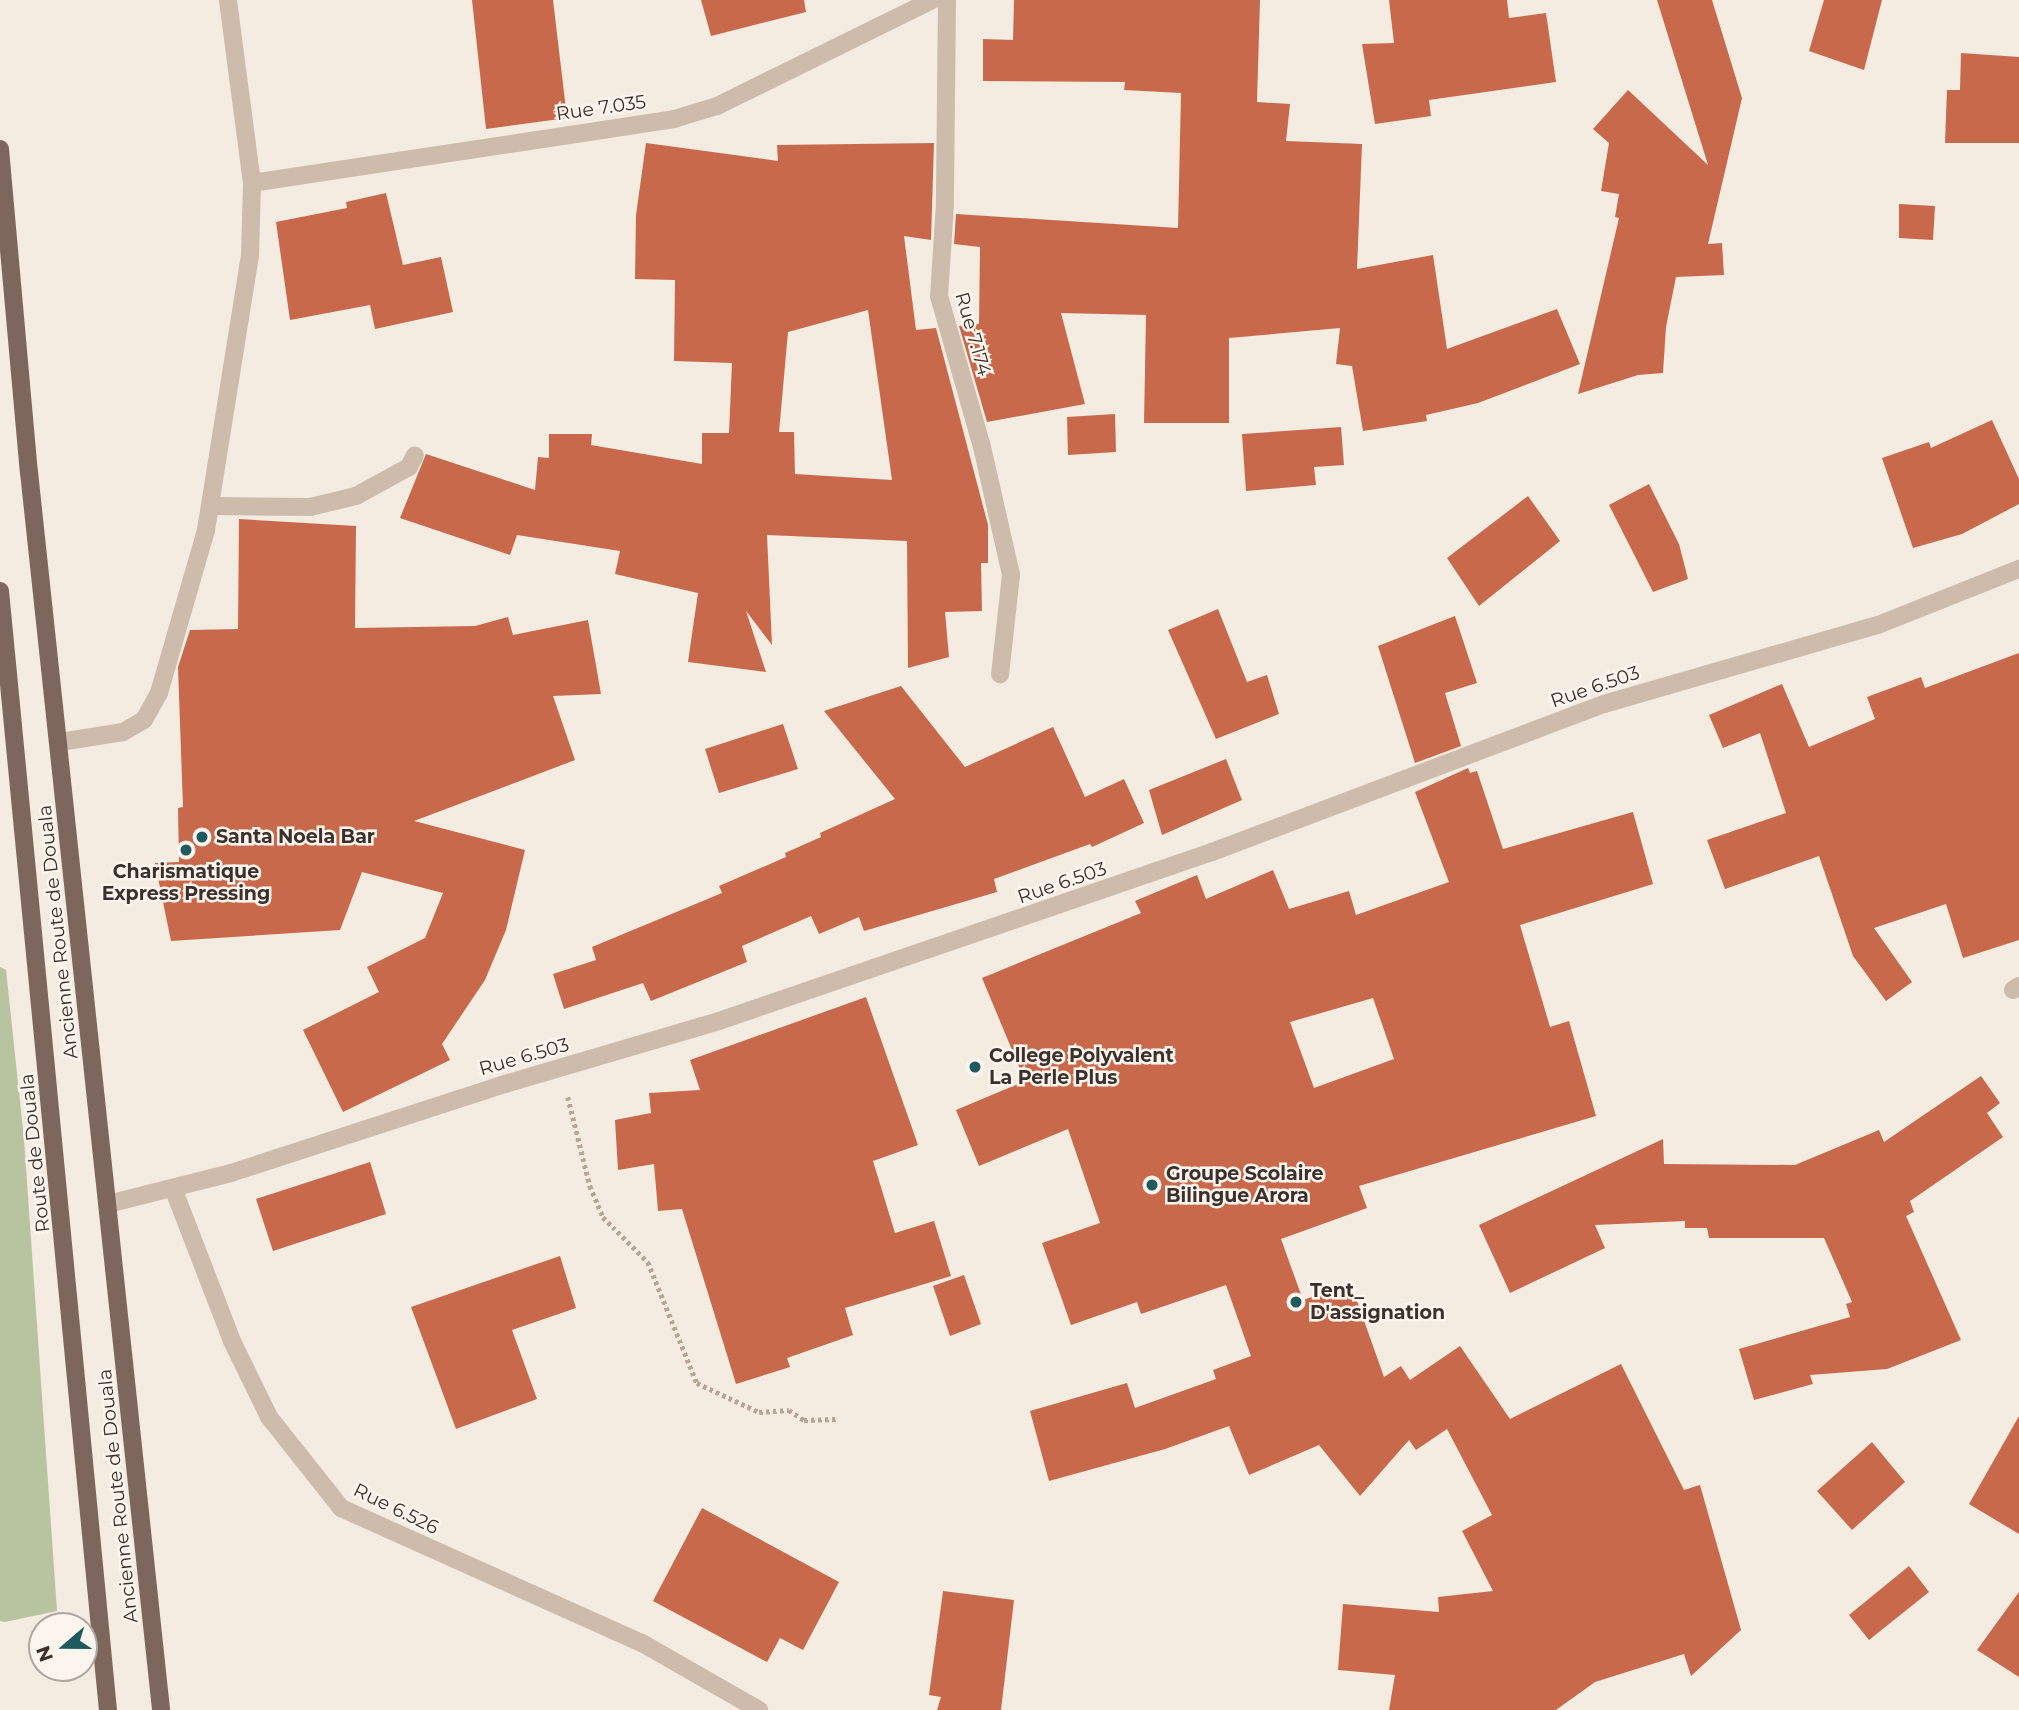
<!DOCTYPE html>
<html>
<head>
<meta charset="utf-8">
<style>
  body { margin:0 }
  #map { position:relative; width:2019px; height:1710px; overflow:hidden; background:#f4ebe1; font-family:Montserrat,sans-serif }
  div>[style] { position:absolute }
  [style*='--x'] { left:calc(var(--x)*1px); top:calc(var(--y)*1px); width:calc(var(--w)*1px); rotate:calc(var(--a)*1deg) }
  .green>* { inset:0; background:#b8c4a0 }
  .building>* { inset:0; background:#c8694b }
  .path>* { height:4.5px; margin-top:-2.25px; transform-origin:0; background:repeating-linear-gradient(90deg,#b9a596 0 3.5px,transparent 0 7px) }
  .street>* { height:18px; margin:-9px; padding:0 9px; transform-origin:9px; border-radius:9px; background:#cdbbac }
  .primary>* { height:18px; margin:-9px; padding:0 9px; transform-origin:9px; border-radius:9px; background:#7d675c }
  .dots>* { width:19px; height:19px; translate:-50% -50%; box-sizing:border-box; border:4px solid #fbf5ee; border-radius:50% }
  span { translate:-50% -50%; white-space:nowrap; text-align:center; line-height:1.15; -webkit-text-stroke:5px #fbf5ee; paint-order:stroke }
  .street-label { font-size:19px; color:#3b302b }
  .poi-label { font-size:19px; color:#3b302b; font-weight:700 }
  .left { translate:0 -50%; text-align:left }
  .north { position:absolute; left:28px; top:1612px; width:70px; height:70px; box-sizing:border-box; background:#fbf5ee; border:2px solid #aea6a0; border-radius:50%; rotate:250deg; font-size:19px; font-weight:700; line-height:28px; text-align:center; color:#3b302b }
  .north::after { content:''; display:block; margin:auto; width:24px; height:32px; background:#1f5a5e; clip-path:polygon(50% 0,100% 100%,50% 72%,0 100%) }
</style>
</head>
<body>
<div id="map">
  <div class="green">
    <i style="clip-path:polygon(0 967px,6px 970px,24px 1139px,57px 1611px,5px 1622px,0 1621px)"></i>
  </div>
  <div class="building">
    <i style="clip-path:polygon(472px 0,553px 0,567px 118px,486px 129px)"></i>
    <i style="clip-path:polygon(701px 0,804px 0,806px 12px,711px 36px)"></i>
    <i style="clip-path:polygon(1014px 0,1260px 0,1257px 102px,1290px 104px,1286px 141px,1362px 144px,1357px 269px,1433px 255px,1447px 349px,1557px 309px,1580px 364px,1478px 403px,1426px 415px,1427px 421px,1363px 431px,1352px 366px,1336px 364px,1340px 328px,1229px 338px,1229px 423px,1144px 423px,1146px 315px,1061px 313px,1085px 404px,987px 422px,959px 326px,979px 324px,980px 247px,954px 244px,956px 214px,1178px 228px,1181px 93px,1124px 90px,1125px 82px,983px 81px,983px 39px,1013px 40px)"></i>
    <i style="clip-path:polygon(1389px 0,1507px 0,1509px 18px,1546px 13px,1556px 82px,1429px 100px,1431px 116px,1375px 124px,1362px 44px,1394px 43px)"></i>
    <i style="clip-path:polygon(1657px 0,1712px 0,1742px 98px,1708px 244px,1722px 243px,1724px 275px,1676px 277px,1666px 327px,1663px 373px,1638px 375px,1578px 394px,1619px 218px,1615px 217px,1619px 194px,1601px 191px,1609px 143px,1593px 129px,1628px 90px,1708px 165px)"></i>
    <i style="clip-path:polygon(1824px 0,1882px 0,1864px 70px,1809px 51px)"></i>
    <i style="clip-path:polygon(1961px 53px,2019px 57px,2019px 143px,1945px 143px,1947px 90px,1960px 90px)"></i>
    <i style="clip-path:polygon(evenodd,646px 143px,778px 161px,777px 145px,934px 143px,931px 240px,904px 236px,916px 330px,936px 328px,988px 525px,988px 563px,981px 563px,982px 611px,945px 612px,949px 657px,908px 668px,907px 541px,767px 535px,772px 645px,746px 611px,766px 672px,688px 662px,698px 593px,615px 574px,620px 551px,517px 535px,510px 555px,400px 518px,426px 454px,535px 490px,538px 457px,549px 458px,549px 434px,592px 434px,591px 445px,702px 464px,702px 433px,729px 433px,732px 363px,674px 361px,675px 280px,635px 279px,636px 215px,646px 143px,868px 310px,892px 480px,795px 474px,794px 432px,779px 432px,788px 332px,868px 310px)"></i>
    <i style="clip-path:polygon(386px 193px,403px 265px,441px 257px,453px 312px,375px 329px,370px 305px,290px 320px,276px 222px,347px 208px,346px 202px)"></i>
    <i style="clip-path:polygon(1899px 204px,1935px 206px,1933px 240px,1899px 238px)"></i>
    <i style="clip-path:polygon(1115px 414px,1116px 452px,1068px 455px,1067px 417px)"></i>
    <i style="clip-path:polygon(1992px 420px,2019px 479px,2019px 504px,1962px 534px,1913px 548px,1882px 458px,1929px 442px,1931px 448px)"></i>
    <i style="clip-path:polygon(1341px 427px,1344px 465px,1314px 467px,1316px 485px,1246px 491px,1242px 434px)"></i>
    <i style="clip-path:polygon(1649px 484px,1679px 544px,1688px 579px,1653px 592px,1609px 505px)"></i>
    <i style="clip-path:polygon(1528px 496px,1560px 541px,1479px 606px,1447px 558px)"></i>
    <i style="clip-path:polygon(239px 519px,356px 526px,355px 628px,475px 626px,508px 617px,513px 635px,588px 620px,601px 694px,553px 696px,575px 760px,414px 821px,525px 850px,506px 930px,485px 980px,442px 1044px,450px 1060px,343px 1112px,303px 1030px,379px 992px,367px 967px,425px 938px,443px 893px,362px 872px,340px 930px,171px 941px,155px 863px,179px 862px,178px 808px,183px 807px,178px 667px,190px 630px,238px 629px)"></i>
    <i style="clip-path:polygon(1218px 609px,1247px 682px,1267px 675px,1279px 714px,1216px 739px,1168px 630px)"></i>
    <i style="clip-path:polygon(1455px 616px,1477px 683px,1445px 693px,1461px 746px,1415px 763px,1378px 646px)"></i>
    <i style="clip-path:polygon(2019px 653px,2019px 940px,1963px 958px,1946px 904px,1874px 928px,1912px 982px,1886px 1001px,1853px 956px,1819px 856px,1725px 889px,1707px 840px,1786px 813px,1760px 733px,1723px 748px,1709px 715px,1782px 684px,1809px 747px,1875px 719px,1867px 697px,1921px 677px,1925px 688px)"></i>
    <i style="clip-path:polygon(901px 686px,965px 767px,1053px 727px,1085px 797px,1124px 779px,1144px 823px,1092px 847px,1090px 844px,994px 879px,997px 892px,864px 931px,859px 917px,819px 934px,811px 916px,742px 946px,747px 962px,651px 1001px,643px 983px,564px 1009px,553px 974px,596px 960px,592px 947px,722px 893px,719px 886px,786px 857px,785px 853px,821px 837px,820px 833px,895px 799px,824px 711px)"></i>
    <i style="clip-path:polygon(783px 724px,798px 769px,719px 793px,705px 749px)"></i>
    <i style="clip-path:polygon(1226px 759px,1242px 800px,1162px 835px,1149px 790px)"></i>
    <i style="clip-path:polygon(evenodd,1468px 768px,1470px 773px,1477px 771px,1503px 849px,1633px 812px,1653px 884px,1520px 925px,1550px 1027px,1569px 1021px,1596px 1116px,1359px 1186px,1367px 1208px,1281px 1239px,1303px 1300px,1351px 1284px,1384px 1377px,1401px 1366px,1410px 1380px,1460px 1346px,1510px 1419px,1621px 1364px,1684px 1490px,1700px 1485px,1741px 1630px,1691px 1676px,1684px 1654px,1595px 1682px,1556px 1710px,1389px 1710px,1395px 1675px,1338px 1670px,1343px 1604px,1439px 1612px,1438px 1597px,1493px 1591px,1462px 1531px,1492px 1515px,1447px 1429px,1416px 1450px,1409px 1440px,1360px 1496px,1319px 1445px,1249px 1475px,1229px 1426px,1165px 1449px,1049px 1481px,1030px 1411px,1127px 1383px,1135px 1408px,1216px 1379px,1213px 1370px,1251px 1356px,1226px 1285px,1141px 1314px,1137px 1302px,1071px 1325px,1042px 1243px,1100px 1223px,1068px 1129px,979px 1166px,956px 1110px,1025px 1081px,982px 978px,1141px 913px,1135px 901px,1197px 875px,1206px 899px,1273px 870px,1289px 909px,1349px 891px,1356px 915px,1449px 882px,1415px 792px,1468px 768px,1373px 998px,1394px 1059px,1314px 1088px,1290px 1022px,1373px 998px)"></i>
    <i style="clip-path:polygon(866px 997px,918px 1145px,873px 1161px,895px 1233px,934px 1221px,951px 1276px,845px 1308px,853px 1335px,787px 1358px,790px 1367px,736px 1384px,682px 1209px,658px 1211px,654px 1164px,618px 1170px,615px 1120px,651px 1113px,649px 1093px,700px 1090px,690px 1060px)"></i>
    <i style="clip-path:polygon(1981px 1076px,2000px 1103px,1987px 1113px,2003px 1137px,1910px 1201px,1914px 1212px,1906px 1216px,1961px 1340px,1887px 1369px,1810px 1375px,1813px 1384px,1754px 1400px,1739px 1349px,1850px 1317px,1846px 1304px,1852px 1302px,1824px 1238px,1709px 1238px,1707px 1228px,1685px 1228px,1685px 1221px,1595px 1225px,1605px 1248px,1510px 1293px,1479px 1225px,1663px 1139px,1664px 1164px,1795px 1165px,1879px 1130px,1884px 1142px)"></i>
    <i style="clip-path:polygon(370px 1162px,386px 1214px,273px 1251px,256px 1199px)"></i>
    <i style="clip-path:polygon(560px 1256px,576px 1308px,512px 1330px,537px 1399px,456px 1429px,411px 1307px)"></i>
    <i style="clip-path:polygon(964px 1275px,981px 1324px,950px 1336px,933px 1286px)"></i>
    <i style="clip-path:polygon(2019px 1416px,2019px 1534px,1969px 1504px)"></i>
    <i style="clip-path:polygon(1872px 1442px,1905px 1482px,1852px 1530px,1817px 1491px)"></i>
    <i style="clip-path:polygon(702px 1508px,839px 1582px,803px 1650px,780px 1638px,767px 1662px,653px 1601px)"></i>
    <i style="clip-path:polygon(1909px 1566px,1929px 1592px,1869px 1640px,1849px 1615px)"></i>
    <i style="clip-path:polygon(943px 1591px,1014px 1600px,1001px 1710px,937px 1710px,941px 1697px,929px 1695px)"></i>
    <i style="clip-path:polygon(2019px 1592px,2019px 1677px,1977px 1650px)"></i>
  </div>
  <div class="path">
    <i style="--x:568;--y:1097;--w:92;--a:76.1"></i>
    <i style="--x:590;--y:1186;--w:34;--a:67"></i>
    <i style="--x:603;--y:1217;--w:64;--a:45"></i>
    <i style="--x:648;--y:1262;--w:131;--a:68"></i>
    <i style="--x:697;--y:1383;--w:68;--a:25.1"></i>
    <i style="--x:759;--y:1412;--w:30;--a:-4"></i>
    <i style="--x:789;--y:1410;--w:18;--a:34"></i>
    <i style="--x:804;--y:1420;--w:32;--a:-2"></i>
  </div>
  <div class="street">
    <i style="--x:947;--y:0;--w:204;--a:90.6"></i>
    <i style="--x:945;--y:204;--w:92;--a:93.7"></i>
    <i style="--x:939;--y:296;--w:157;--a:74.1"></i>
    <i style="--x:982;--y:447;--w:131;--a:77.2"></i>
    <i style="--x:1011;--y:575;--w:100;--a:96.3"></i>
    <i style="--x:252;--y:183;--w:427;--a:-8.6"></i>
    <i style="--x:674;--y:119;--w:45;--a:-16.8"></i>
    <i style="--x:717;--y:106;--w:240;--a:-26.2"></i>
    <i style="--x:210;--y:506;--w:100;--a:0.6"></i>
    <i style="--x:310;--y:507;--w:47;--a:-13.4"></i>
    <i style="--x:356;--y:496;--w:60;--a:-28.7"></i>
    <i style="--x:409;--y:467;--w:13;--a:-63"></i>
    <i style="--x:60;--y:742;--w:64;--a:-9"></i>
    <i style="--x:123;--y:732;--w:24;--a:-30"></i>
    <i style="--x:144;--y:720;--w:31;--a:-61"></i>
    <i style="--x:159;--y:693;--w:170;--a:-73.9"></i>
    <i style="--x:206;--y:530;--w:278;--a:-80.9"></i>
    <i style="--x:250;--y:256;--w:73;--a:-88.4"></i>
    <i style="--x:252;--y:183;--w:185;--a:-97.5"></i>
    <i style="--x:2013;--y:990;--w:7;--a:-34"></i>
    <i style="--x:173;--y:1188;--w:164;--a:68.9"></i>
    <i style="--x:232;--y:1341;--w:85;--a:64"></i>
    <i style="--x:269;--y:1417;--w:116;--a:51.6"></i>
    <i style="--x:341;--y:1508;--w:330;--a:24.2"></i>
    <i style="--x:642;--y:1643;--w:135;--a:29.8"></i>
    <i style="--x:108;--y:1204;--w:127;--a:-14.1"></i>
    <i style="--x:231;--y:1173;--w:288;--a:-18"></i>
    <i style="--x:505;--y:1084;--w:223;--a:-16.4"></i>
    <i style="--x:719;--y:1021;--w:521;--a:-18.92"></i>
    <i style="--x:1212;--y:852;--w:419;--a:-20.7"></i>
    <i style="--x:1604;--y:704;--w:285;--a:-16.1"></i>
    <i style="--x:1878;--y:625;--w:152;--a:-21.7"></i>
  </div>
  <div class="primary">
    <i style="--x:0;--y:149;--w:324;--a:84.9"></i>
    <i style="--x:29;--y:472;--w:1245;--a:83.91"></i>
    <i style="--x:0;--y:591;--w:1124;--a:84.49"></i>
  </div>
  <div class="dots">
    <i style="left:202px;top:837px;background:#1f5a5e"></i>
    <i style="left:186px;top:850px;background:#1f5a5e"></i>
    <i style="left:975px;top:1067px;background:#1f5a5e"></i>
    <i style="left:1152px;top:1185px;background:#1f5a5e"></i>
    <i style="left:1296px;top:1302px;background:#1f5a5e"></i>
  </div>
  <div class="street-label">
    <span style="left:601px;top:108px;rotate:-8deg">Rue 7.035</span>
    <span style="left:973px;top:334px;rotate:74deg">Rue 7.174</span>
    <span style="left:1595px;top:687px;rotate:-19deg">Rue 6.503</span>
    <span style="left:1062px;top:883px;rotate:-19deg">Rue 6.503</span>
    <span style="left:58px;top:932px;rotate:-96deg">Ancienne Route de Douala</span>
    <span style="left:524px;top:1057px;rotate:-16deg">Rue 6.503</span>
    <span style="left:35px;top:1153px;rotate:-96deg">Route de Douala</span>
    <span style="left:118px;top:1496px;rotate:-96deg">Ancienne Route de Douala</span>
    <span style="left:396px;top:1509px;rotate:26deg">Rue 6.526</span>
  </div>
  <div class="poi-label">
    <span class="left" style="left:216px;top:837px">Santa Noela Bar</span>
    <span style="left:186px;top:883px">Charismatique<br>Express Pressing</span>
    <span class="left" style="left:989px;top:1067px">College Polyvalent<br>La Perle Plus</span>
    <span class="left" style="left:1166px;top:1185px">Groupe Scolaire<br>Bilingue Arora</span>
    <span class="left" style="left:1310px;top:1302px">Tent_<br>D'assignation</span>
  </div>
  <div class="north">N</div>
</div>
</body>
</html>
